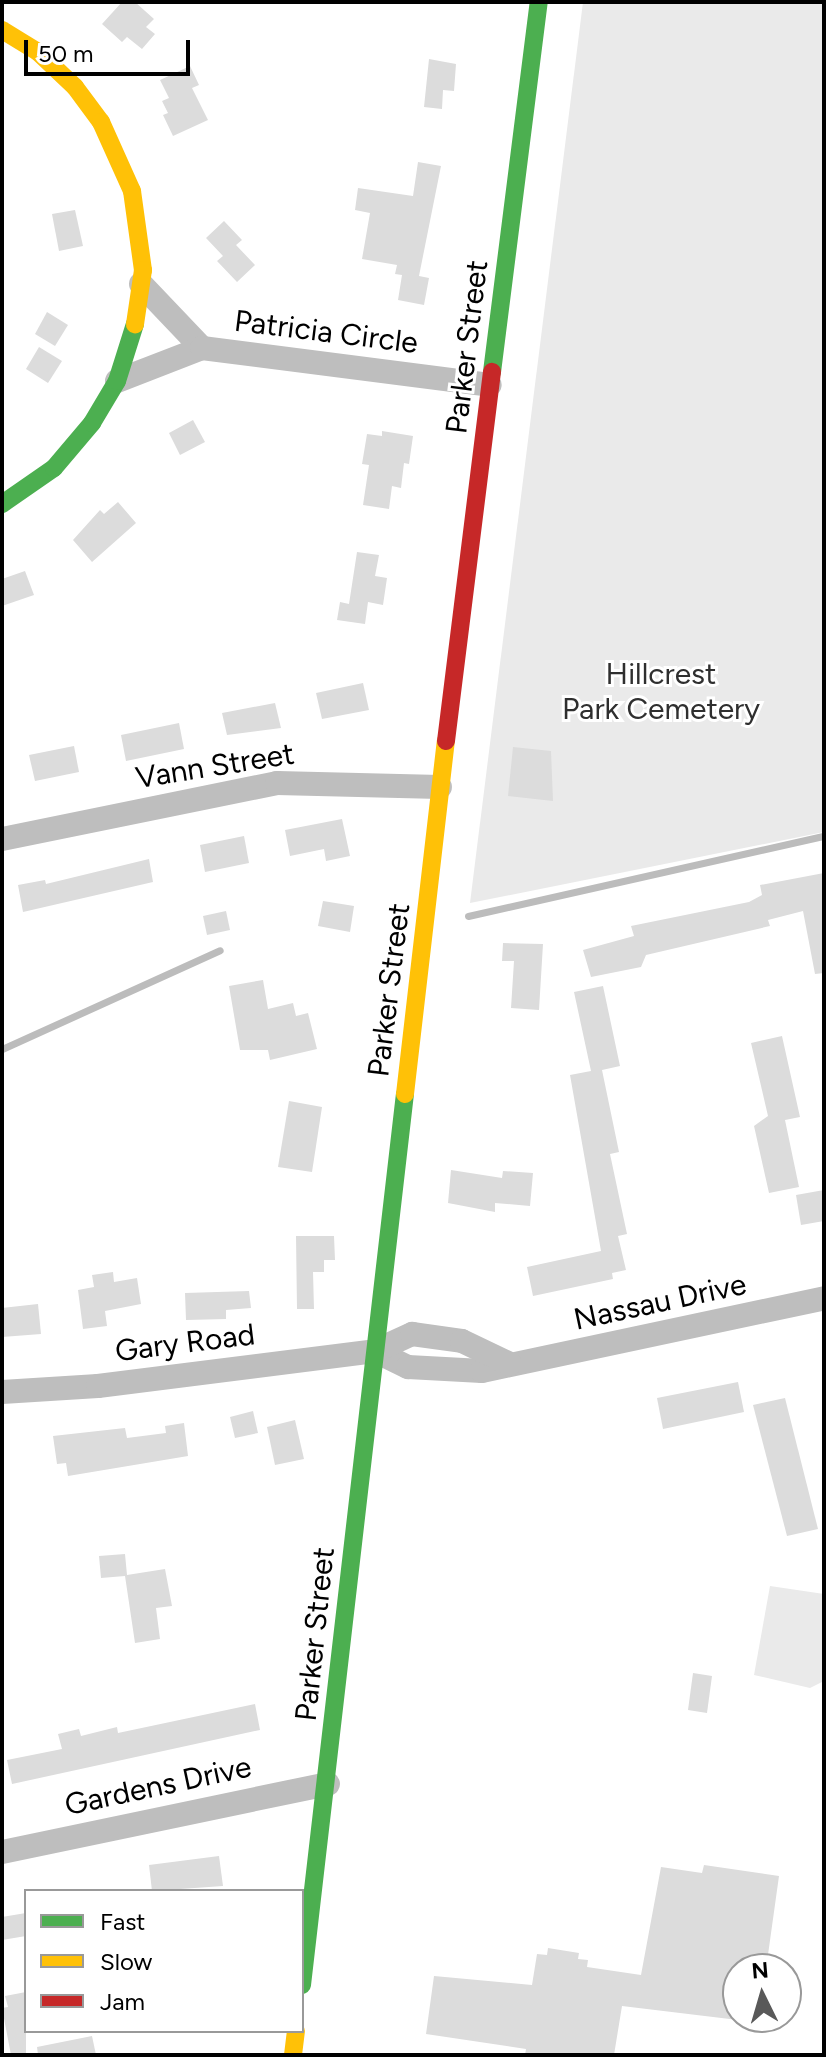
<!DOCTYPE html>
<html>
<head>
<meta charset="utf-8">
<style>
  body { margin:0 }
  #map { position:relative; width:826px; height:2057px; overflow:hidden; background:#fff; font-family:Figtree,sans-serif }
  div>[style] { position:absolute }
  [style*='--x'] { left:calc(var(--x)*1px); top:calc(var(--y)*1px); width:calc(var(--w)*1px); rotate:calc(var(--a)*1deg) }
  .green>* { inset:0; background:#eaeaea }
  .stream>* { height:7px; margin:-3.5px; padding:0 3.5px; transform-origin:3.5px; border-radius:3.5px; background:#bcbcbc }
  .building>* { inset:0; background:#dcdcdc }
  .street>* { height:24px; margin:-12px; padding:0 12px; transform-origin:12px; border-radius:12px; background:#bebebe }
  .fast>* { height:18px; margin:-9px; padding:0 9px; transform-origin:9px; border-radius:9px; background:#4caf50 }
  .slow>* { height:18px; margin:-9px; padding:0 9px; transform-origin:9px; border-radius:9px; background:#ffc107 }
  .jam>* { height:18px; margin:-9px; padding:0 9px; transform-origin:9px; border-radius:9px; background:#c62828 }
  span { translate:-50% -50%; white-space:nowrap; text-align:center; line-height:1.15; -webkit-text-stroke:6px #fff; paint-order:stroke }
  .street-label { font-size:30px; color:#000 }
  .park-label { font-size:30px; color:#2f2f2f }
  .frame { position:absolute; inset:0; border:4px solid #000; pointer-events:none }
  .legend { position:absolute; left:24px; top:1889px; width:280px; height:144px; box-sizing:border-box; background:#fff; border:2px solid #999; margin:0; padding:10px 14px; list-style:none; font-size:24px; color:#000 }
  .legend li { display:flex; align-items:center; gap:16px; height:40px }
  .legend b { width:40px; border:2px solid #999 }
  .north { position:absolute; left:722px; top:1953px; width:80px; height:80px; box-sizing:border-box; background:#fff; border:2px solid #999; border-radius:50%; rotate:355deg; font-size:22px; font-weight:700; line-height:32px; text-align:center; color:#000 }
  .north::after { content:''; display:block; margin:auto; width:28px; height:36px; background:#595959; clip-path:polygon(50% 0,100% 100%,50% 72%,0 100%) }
  .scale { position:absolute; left:24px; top:40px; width:166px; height:36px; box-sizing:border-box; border:4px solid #000; border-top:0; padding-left:10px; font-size:24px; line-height:28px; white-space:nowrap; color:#000; -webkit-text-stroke:6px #fff; paint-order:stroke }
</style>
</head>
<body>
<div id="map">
  <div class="green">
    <i style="clip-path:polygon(583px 2px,824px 2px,824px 832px,470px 903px)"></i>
    <i style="clip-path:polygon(770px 1586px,824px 1594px,824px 1681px,810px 1688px,754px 1675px)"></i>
  </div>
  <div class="stream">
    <i style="--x:468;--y:916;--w:365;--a:-12.7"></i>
    <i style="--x:2;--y:1049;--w:239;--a:-24.4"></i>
  </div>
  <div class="building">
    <i style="clip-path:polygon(122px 2px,135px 2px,154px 19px,146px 27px,155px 34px,142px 49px,127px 37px,122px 42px,102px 24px)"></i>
    <i style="clip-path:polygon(429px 59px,456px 64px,454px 91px,443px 90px,442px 109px,424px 107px)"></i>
    <i style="clip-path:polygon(190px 66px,199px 85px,192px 88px,208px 120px,173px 136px,163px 115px,168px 113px,162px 101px,169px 98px,160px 80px)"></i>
    <i style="clip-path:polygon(418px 162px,441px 166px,419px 276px,429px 278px,424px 305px,398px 300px,402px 275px,395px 274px,397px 265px,362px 259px,370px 213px,355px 210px,358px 188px,413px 196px)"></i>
    <i style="clip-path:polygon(75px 210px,83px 246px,59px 251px,52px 214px)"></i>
    <i style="clip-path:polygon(224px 221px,242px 240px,236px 245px,255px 265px,237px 282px,217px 261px,223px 256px,206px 238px)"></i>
    <i style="clip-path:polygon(47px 312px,68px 325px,55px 346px,35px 334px)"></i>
    <i style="clip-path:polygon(39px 347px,62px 361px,48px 383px,26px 369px)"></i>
    <i style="clip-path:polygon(193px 420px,205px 442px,180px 455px,169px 433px)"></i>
    <i style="clip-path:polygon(382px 431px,413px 436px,409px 464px,404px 463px,401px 488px,392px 486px,389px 509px,363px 505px,369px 465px,362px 464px,367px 434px,382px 436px)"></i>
    <i style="clip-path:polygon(118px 502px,136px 523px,92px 562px,73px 540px,100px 510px,104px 514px)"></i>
    <i style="clip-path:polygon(357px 552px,379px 555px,375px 576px,387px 578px,383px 605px,368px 602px,365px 624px,337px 620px,340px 602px,349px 604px)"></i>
    <i style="clip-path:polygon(25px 571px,34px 595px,2px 606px,2px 579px)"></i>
    <i style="clip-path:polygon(363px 683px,369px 710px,322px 719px,316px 693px)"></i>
    <i style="clip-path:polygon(275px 703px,281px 728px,227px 735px,222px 713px)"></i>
    <i style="clip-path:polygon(179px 723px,184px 749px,126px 761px,121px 735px)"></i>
    <i style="clip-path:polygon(74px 746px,79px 772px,35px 781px,29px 755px)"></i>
    <i style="clip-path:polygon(513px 747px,551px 751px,553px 801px,508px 796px)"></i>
    <i style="clip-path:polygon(342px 819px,350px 856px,326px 861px,324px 849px,290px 856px,285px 830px)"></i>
    <i style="clip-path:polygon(244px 836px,249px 863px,205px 872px,200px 845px)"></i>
    <i style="clip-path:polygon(149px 859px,153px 882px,23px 912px,18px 885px,45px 880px,46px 884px)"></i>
    <i style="clip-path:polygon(824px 873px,824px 973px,815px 974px,803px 911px,768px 920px,770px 926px,646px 955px,641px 967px,591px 977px,583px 950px,634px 936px,631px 926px,749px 902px,762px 895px,760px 885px)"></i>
    <i style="clip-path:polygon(323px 901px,354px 906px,350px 932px,318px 926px)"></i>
    <i style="clip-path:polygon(226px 911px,230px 930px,207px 935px,203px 916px)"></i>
    <i style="clip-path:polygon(503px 943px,543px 944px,539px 1010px,511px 1008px,514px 961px,502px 961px)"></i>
    <i style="clip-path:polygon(263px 980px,268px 1009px,293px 1003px,296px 1016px,308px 1013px,317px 1049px,270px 1060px,268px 1050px,240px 1050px,229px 986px)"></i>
    <i style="clip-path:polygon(603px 986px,620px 1066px,602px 1070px,619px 1152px,610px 1154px,627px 1234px,618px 1236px,626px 1270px,612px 1273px,613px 1279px,533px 1296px,527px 1267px,601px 1251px,570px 1075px,591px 1071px,574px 992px)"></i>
    <i style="clip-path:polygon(782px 1036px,800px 1117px,785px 1120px,799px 1187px,769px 1193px,754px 1126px,768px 1116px,751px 1043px)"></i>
    <i style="clip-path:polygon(289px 1101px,322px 1107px,312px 1172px,278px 1167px)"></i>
    <i style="clip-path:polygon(451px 1170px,502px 1178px,503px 1171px,533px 1173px,530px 1206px,495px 1203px,495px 1212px,448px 1203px)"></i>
    <i style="clip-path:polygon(824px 1190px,824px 1221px,801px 1225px,796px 1195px)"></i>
    <i style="clip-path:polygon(296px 1236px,334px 1236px,335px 1260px,324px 1260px,324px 1272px,313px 1272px,314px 1309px,297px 1309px)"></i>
    <i style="clip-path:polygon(113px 1272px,114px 1282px,137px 1278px,141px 1304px,105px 1311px,107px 1326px,83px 1329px,78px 1290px,94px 1287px,92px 1275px)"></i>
    <i style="clip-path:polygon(249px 1291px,251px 1308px,226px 1310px,226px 1319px,186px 1320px,185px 1293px)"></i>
    <i style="clip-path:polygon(38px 1304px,41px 1334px,2px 1337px,2px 1308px)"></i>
    <i style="clip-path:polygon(738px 1382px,744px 1412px,663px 1429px,657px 1398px)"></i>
    <i style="clip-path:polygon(785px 1398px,818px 1529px,787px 1536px,753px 1405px)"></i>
    <i style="clip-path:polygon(253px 1411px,258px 1433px,235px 1438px,230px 1417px)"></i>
    <i style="clip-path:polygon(295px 1420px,304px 1459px,275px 1465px,267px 1427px)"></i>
    <i style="clip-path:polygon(184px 1423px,188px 1456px,68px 1476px,66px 1463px,57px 1464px,53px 1436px,125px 1428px,127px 1438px,166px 1433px,165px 1426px)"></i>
    <i style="clip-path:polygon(125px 1554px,127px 1575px,165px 1569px,172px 1606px,156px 1608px,160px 1639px,135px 1643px,125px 1576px,101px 1578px,99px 1556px)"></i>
    <i style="clip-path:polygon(693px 1673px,712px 1676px,707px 1713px,688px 1710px)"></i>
    <i style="clip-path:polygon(255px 1704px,260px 1730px,12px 1784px,7px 1760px,62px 1749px,58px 1734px,79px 1729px,81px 1736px,117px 1727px,118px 1733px)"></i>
    <i style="clip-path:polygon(219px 1856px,223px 1886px,152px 1891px,149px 1865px)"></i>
    <i style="clip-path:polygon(704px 1865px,779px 1876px,766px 1969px,738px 1969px,738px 2020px,622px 2006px,614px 2055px,525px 2055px,526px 2049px,426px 2034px,434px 1976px,532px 1985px,537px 1954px,547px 1955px,548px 1948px,579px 1953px,578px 1959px,588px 1960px,587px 1967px,641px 1975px,661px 1867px,702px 1873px)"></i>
    <i style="clip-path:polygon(26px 1913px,26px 1936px,2px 1940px,2px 1917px)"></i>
    <i style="clip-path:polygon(26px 1992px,26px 2055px,11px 2055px,2px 2008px,8px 2007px,5px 1996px)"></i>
    <i style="clip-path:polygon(92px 2036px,96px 2055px,38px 2055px,37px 2047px)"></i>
  </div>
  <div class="street">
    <i style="--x:141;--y:284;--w:88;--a:46.4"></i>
    <i style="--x:117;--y:381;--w:91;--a:-21.2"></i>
    <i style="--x:202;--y:348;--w:290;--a:7.3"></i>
    <i style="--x:2;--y:839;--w:281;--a:-11.5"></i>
    <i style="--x:277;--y:783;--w:163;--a:1.4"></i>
    <i style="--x:375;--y:1351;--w:37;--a:26"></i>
    <i style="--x:408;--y:1367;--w:74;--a:3.1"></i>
    <i style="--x:482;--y:1371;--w:350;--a:-12"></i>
    <i style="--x:2;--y:1392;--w:96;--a:-3.6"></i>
    <i style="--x:98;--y:1386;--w:279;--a:-7.2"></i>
    <i style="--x:375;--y:1351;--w:41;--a:-24.7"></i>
    <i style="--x:412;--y:1334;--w:50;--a:8"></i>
    <i style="--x:462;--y:1341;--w:53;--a:25.6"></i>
    <i style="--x:2;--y:1852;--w:333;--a:-11.8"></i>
  </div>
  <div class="fast">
    <i style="--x:492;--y:372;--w:373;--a:-82.8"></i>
    <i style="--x:2;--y:504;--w:63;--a:-34.7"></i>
    <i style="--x:54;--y:468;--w:59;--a:-49.8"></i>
    <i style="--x:92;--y:423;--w:49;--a:-59.2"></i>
    <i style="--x:117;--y:381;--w:60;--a:-72.5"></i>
    <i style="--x:302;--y:1985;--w:897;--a:-83.41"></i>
  </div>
  <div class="slow">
    <i style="--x:2;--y:30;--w:42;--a:31.4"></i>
    <i style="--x:38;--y:52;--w:51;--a:43.4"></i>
    <i style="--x:75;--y:87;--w:44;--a:53.4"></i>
    <i style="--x:101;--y:122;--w:76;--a:65.8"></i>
    <i style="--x:132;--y:191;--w:80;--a:82.1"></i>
    <i style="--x:143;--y:270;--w:55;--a:98.4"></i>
    <i style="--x:405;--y:1094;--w:355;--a:-83.4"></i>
    <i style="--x:293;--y:2055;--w:24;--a:-83"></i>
  </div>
  <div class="jam">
    <i style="--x:446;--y:741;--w:372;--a:-82.9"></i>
  </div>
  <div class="street-label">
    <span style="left:326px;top:332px;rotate:7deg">Patricia Circle</span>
    <span style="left:467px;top:347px;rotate:-83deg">Parker Street</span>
    <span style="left:215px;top:766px;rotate:-9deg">Vann Street</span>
    <span style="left:389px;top:990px;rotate:-83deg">Parker Street</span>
    <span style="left:660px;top:1302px;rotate:-12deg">Nassau Drive</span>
    <span style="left:185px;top:1343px;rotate:-7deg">Gary Road</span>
    <span style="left:315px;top:1634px;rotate:-84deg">Parker Street</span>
    <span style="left:158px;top:1786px;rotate:-12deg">Gardens Drive</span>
  </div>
  <div class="park-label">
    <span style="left:661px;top:691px">Hillcrest<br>Park Cemetery</span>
  </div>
  <div class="frame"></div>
  <ul class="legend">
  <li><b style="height:10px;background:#4caf50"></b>Fast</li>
  <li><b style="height:10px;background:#ffc107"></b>Slow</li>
  <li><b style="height:10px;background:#c62828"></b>Jam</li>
  </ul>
  <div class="north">N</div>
  <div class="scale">50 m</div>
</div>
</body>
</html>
